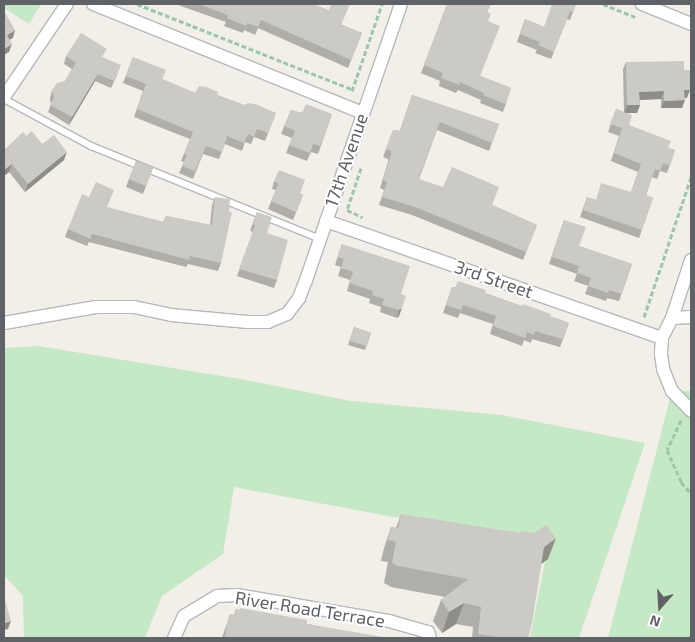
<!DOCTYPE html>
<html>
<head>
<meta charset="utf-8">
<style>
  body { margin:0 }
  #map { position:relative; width:695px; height:642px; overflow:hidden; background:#f1efe8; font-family:"Exo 2",sans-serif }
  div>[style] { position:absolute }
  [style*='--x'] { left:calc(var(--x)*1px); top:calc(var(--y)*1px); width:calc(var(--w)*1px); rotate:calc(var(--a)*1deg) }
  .green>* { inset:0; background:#c5e8c5 }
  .path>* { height:3px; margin-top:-1.5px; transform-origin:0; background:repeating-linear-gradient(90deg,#9cc7a9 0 5px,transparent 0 7.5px) }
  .roads { filter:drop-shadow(1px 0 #b5b8bc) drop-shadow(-1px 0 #b5b8bc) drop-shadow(0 1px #b5b8bc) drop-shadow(0 -1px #b5b8bc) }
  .service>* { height:6px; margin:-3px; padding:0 3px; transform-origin:3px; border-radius:3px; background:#fff }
  .minor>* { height:12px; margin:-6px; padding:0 6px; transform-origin:6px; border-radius:6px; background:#fff }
  .wall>* { inset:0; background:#afaea9 }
  .shaded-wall>* { inset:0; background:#8f8d8a }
  .building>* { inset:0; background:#cccac5 }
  span { translate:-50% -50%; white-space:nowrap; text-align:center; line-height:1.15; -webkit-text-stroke:4px #fff; paint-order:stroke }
  .street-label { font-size:18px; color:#5f6368 }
  .frame { position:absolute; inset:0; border:5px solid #5f6368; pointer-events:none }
  .north { position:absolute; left:635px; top:582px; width:50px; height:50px; -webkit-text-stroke:4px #fff; paint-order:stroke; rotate:199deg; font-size:14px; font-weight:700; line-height:20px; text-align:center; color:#5f6368 }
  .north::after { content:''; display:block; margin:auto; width:18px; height:22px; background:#5f6368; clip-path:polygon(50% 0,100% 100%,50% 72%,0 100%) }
</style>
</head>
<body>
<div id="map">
  <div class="green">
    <i style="clip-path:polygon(4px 4px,41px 4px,29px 24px,4px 8px)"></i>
    <i style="clip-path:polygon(38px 346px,246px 380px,351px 401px,502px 415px,645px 443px,579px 638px,530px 638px,548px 546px,234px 487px,223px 554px,162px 596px,145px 638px,24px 638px,23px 596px,4px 575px,4px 348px)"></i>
    <i style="clip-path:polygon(672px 391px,691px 391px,691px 638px,608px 638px)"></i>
  </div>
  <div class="path">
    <i style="--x:137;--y:4;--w:231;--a:21.6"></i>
    <i style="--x:603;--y:4;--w:35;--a:22"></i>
    <i style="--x:352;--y:91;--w:92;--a:-71"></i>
    <i style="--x:361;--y:168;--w:44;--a:108.4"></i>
    <i style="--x:347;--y:210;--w:17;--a:25"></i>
    <i style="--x:644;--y:317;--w:148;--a:-71.4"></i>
    <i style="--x:681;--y:420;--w:33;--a:115"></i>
    <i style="--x:667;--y:450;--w:35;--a:66"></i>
    <i style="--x:681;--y:482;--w:15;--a:48"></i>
    <i style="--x:689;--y:638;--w:3;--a:-45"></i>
  </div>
  <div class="roads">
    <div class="service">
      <i style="--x:4;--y:99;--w:99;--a:28.4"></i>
      <i style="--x:91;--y:146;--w:247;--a:22.1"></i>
    </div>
    <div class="minor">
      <i style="--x:93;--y:4;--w:291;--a:22"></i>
      <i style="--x:642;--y:4;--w:53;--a:22.2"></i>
      <i style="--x:4;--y:97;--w:112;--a:-55.9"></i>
      <i style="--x:326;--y:221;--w:356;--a:19.2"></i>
      <i style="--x:691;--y:260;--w:61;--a:108.1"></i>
      <i style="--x:672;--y:318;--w:22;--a:117"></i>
      <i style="--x:662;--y:338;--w:16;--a:94"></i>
      <i style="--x:661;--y:354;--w:15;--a:82"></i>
      <i style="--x:663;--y:369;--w:24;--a:68"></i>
      <i style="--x:672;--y:391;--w:28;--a:46"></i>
      <i style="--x:672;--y:318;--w:19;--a:-3"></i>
      <i style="--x:4;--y:323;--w:93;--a:-9.9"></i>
      <i style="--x:96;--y:307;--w:38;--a:0"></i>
      <i style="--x:134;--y:307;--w:38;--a:12"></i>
      <i style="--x:171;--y:315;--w:77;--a:5.2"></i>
      <i style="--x:248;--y:322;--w:20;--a:0"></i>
      <i style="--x:268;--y:322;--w:21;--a:-23"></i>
      <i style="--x:287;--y:314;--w:20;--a:-53"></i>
      <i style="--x:299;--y:298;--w:19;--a:-69"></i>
      <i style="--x:306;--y:280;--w:292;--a:-71"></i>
      <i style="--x:174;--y:638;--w:24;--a:-66"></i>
      <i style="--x:184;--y:616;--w:39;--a:-31"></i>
      <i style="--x:217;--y:596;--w:20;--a:-3"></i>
      <i style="--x:237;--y:595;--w:154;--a:9.7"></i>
      <i style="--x:389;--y:621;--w:41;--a:15.8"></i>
      <i style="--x:428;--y:632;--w:6;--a:72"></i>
    </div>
  </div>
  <div class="wall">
    <i style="clip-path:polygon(175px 4px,313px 4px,342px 25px,362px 33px,348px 68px,258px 28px,255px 35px,244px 30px,243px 33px,224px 26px,226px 22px)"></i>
    <i style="clip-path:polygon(447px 4px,488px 12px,488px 21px,480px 76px,511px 88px,503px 112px,480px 103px,481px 100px,458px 90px,456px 93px,439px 86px,440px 81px,421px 73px)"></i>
    <i style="clip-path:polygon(576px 4px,570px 20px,567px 19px,551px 59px,535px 53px,537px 50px,517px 42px,525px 19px,544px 27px)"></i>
    <i style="clip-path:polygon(66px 56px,104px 58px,118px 73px,111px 88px,95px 81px,69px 125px,48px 112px,51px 104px,50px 98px,52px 90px,65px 81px,72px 69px,64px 64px)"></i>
    <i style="clip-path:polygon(133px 57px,162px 79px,195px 93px,217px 95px,244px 105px,276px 113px,265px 141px,254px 137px,251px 144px,245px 142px,242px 151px,225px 144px,219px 159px,203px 154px,193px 179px,179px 173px,184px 162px,181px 161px,190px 139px,134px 117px,143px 91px,123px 83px)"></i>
    <i style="clip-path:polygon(626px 62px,684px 70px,687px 98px,685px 98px,682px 108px,661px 108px,661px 99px,640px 100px,640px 105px,637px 113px,626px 113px,629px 125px,668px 148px,675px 150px,667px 173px,660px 171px,657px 179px,652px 177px,646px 195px,653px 198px,639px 238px,580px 217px,587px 197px,595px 200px,631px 192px,638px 172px,611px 161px,619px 136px,608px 132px,616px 109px,624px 112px,623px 69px)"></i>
    <i style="clip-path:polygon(412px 95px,499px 124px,489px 151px,437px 130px,419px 179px,492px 205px,537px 225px,523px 260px,412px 215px,379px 205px,384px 190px,380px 188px,388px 162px,388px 159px,383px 157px,393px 130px,400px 131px)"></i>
    <i style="clip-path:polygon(291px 110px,302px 113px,332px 114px,318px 154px,311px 152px,307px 161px,286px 153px,292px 138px,281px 134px)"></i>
    <i style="clip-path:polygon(26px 136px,42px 144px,64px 160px,25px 192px,9px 172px,4px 176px,4px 150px)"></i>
    <i style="clip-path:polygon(136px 161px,153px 168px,143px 194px,126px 187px)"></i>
    <i style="clip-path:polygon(274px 181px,303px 195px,293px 220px,268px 209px,276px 190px,272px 189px)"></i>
    <i style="clip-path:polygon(215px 197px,221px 263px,218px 271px,188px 264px,186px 267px,89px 242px,87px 246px,65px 237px,68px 229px,107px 208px,163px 222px,166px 216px,210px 225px,212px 205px)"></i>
    <i style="clip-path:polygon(257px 212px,267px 233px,277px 280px,274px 288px,237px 276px,253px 232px,250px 231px)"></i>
    <i style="clip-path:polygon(564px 220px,579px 246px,632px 264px,619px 301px,607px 298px,606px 301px,585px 294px,588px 286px,574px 281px,577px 274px,549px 264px)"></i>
    <i style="clip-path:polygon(342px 244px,401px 294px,399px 316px,397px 318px,380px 312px,381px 307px,369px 303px,370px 299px,347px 291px,350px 280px,338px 276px,341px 267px,335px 265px)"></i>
    <i style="clip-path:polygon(452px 287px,485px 293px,569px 323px,560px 347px,532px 339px,531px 343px,524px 340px,522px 346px,490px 334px,493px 324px,460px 313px,458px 318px,443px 313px)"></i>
    <i style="clip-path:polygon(354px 327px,371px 333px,365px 350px,348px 345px)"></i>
    <i style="clip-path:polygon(401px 514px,548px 559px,541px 564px,528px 638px,472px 638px,473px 627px,456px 624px,442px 633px,433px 621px,441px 600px,445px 597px,391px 587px,384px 583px,388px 562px,381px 561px,384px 548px,391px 527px,396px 528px)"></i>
    <i style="clip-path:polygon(236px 609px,307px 624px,383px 638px,222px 638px,230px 614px,234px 615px)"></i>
  </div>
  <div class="shaded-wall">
    <i style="clip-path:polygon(15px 30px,13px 38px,4px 43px,7px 35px)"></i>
    <i style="clip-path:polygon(12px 44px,9px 52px,4px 55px,4px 49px)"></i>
    <i style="clip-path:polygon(98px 74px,95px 81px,69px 125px,72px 117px)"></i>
    <i style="clip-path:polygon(684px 90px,690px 90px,687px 98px,682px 98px)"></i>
    <i style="clip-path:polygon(664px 91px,661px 99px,637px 100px,639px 92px)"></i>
    <i style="clip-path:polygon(685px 100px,682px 108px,661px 108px,664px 101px)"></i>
    <i style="clip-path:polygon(627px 105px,640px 105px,637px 113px,624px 113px)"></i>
    <i style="clip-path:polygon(67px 152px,64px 160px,25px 192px,28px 184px)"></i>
    <i style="clip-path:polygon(12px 164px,9px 172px,4px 176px,4px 170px)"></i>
    <i style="clip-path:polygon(402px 308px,399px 316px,397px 318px,399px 310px)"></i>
    <i style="clip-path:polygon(556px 538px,548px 559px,536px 568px,544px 547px)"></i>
    <i style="clip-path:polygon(464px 603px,456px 624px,442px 633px,449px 612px)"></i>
    <i style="clip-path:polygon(11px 621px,8px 629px,4px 630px,4px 623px)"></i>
  </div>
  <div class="building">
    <i style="clip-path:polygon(198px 4px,313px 4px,329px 10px,331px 4px,350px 4px,341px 25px,362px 33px,351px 60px,261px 20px,258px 27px,247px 23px,246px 26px,227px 18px,228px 15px)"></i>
    <i style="clip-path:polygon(447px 4px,491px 4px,487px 12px,491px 14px,488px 21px,500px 26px,480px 76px,511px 88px,505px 104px,483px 95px,484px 93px,460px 82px,459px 85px,441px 78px,443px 73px,424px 65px)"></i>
    <i style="clip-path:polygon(552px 4px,576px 4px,573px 12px,570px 11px,554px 52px,538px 45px,540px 42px,520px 34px,525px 19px,544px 27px)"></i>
    <i style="clip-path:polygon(4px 11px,15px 30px,7px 35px,12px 44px,4px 49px)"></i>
    <i style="clip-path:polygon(81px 33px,107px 49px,102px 57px,121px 65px,114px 81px,98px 74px,72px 117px,50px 105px,54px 98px,52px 90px,57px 83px,65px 81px,76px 63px,66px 56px)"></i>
    <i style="clip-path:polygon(133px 57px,166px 70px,162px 79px,195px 93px,199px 86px,206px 87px,218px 92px,217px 95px,244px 105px,249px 103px,258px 105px,276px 113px,268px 133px,257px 129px,254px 137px,248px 134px,244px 143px,227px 136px,222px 152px,206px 146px,195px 171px,182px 166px,187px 155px,184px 154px,193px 132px,137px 109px,146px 84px,126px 76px)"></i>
    <i style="clip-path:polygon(684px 61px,684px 70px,690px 70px,690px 90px,684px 90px,685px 100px,664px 101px,664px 91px,639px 92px,640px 105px,627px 105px,626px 62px)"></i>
    <i style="clip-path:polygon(412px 95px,499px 124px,492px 143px,440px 122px,418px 179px,443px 187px,452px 167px,499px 187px,492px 205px,537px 225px,526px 252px,415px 207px,382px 197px,387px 182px,383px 180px,391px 154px,391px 151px,386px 149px,393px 130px,401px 131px)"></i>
    <i style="clip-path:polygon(306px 104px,332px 114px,320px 146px,313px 144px,310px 153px,289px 145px,295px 131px,284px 126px,291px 110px,302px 113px)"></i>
    <i style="clip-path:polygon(616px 109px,632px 115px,629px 125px,671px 141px,668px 148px,675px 150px,670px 166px,663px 163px,660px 171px,655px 169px,646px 195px,653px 198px,642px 230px,583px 210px,587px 197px,596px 200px,601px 183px,631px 192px,641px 164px,614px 153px,622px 128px,610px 124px)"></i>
    <i style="clip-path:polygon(32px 131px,42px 144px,54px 135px,67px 152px,28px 184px,12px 164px,4px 170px,4px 150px,23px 132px,26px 136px)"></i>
    <i style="clip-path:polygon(136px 161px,153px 168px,146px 186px,129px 179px)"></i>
    <i style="clip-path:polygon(279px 170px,305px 180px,300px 194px,303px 195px,296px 212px,271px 201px,279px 183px,274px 181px)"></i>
    <i style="clip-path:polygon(96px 182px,114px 190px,107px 207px,164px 222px,166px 216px,212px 225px,215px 197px,230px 199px,229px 212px,232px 212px,221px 263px,190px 256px,189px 260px,92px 234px,90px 239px,68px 229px,82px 194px,89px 197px)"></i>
    <i style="clip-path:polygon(257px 212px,272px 217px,267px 233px,288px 240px,277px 280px,239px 269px,255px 225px,253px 224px)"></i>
    <i style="clip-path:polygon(564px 220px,586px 227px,579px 246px,632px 264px,622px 294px,609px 290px,608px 293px,588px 286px,591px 278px,577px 273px,579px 266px,552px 257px)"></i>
    <i style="clip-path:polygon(342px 244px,410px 266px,401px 294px,406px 296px,402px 308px,399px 310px,382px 305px,384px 299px,372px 295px,373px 291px,349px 283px,353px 272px,341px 268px,344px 259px,337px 257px)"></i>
    <i style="clip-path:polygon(458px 281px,486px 290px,485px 293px,522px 306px,523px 304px,551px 314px,550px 316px,569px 323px,562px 339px,535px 331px,534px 335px,527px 332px,525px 338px,493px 326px,496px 316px,463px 305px,461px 310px,446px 305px,452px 287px,455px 288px)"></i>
    <i style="clip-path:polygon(354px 327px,371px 333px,367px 346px,349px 341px)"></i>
    <i style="clip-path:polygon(401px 514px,520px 533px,521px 531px,534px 533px,546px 525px,556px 538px,544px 547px,532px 624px,528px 638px,502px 638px,478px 634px,481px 607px,464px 603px,449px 612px,441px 600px,468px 579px,398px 566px,392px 563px,396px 542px,388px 540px,391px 527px,398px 528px)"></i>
    <i style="clip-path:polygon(4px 597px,11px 621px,4px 623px)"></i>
    <i style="clip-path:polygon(240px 608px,307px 620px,307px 624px,383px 637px,383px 638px,225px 638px,227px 623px,230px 614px,235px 615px,236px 609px,240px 610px)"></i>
  </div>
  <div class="street-label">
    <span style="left:346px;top:160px;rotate:-71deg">17th Avenue</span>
    <span style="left:494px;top:279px;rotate:19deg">3rd Street</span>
    <span style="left:310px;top:609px;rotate:9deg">River Road Terrace</span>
  </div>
  <div class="frame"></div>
  <div class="north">N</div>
</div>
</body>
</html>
